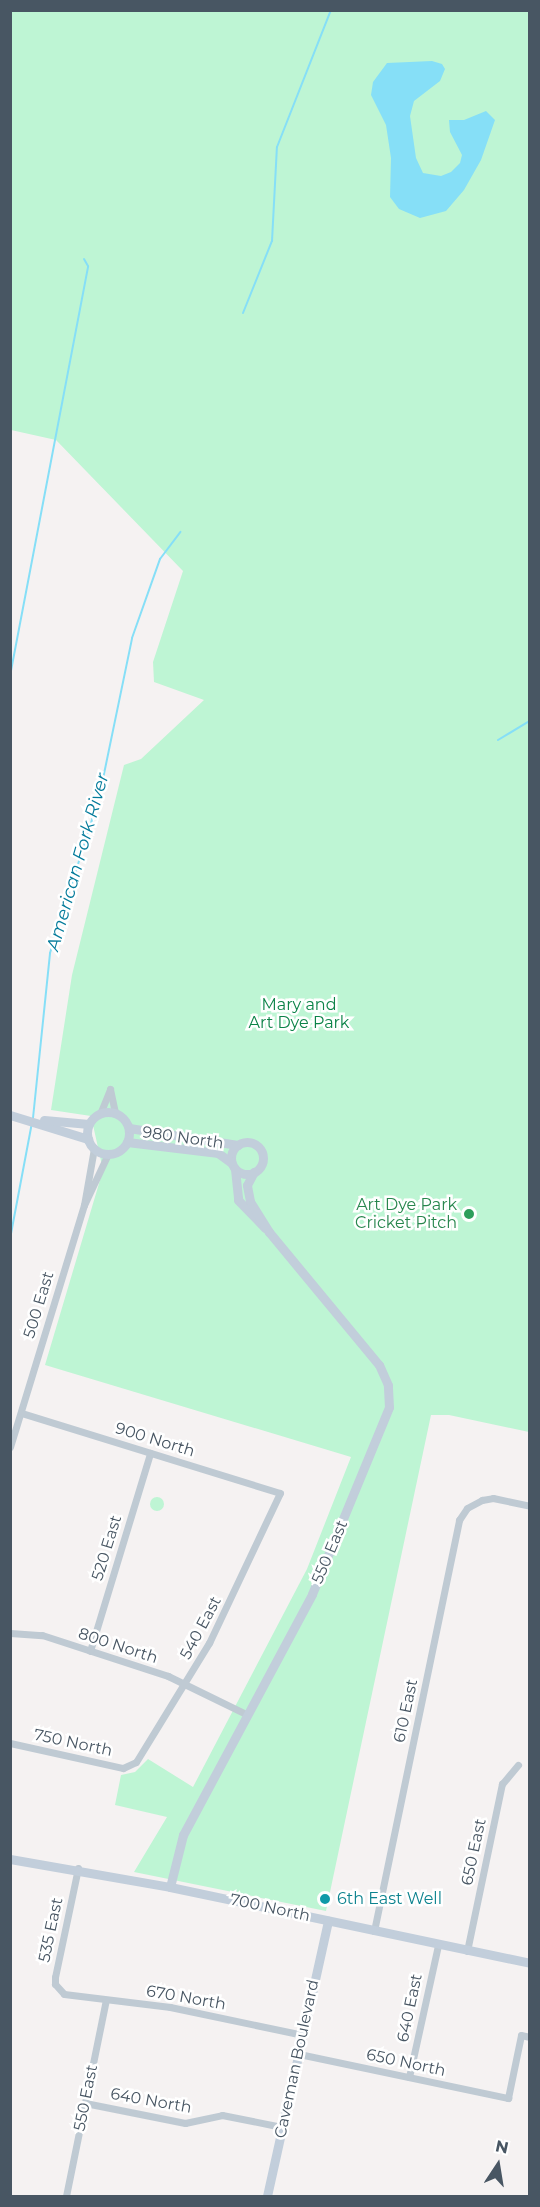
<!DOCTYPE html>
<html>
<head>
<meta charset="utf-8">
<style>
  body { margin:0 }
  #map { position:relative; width:540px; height:2207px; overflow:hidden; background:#f5f2f2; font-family:Montserrat,sans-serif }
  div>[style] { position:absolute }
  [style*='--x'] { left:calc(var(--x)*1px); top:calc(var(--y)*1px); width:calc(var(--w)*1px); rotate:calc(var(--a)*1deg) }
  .green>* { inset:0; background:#bef5d4 }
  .round { border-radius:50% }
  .water>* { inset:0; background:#86dff7 }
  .stream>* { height:2px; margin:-1px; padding:0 1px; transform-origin:1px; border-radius:1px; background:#86dff7 }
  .street>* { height:7px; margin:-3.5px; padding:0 3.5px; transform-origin:3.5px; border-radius:3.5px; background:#bfcad3 }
  .secondary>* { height:9px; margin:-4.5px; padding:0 4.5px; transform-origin:4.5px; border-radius:4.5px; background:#c2cedb }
  .secondary>.ring { margin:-4.5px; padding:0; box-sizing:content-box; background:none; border:9px solid #c2cedb; border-radius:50% }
  .dots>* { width:16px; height:16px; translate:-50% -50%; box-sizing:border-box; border:3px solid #fff; border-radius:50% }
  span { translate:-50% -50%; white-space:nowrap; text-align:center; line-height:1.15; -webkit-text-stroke:5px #fff; paint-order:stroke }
  .park-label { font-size:16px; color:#0c8348 }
  .street-label { font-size:16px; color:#485663 }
  .leisure-label { font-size:16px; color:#27864d }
  .right { translate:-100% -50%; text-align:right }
  .culture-label { font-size:16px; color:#0d838f }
  .left { translate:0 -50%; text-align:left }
  .water-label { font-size:18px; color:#037b9b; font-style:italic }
  .frame { position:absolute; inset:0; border:12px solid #485663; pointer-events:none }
  .north { position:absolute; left:468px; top:2135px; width:60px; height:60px; -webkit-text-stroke:4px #fff; paint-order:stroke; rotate:12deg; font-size:16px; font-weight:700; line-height:24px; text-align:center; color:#485663 }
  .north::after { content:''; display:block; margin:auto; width:21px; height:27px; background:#485663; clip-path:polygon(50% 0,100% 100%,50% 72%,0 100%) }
</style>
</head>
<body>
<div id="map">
  <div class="green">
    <i style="clip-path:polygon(11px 11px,529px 11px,529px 1432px,449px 1415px,431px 1415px,326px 1911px,134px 1872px,167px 1817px,115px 1805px,121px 1775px,135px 1772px,148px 1759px,193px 1787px,307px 1569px,351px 1457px,45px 1365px,103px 1170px,91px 1116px,51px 1110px,72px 975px,124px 765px,141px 759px,204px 700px,154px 682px,153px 662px,183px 571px,56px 440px,11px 430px)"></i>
    <i class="round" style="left:150px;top:1497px;width:14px;height:14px"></i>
  </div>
  <div class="water">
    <i style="clip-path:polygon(432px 61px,442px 64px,445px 69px,440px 81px,414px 101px,410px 116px,416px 158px,423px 173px,441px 176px,451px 172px,460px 163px,462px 155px,450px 132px,449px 120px,464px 120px,486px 111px,495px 120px,481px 160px,464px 190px,446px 211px,420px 218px,399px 209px,390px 197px,391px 158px,386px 125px,371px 95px,373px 82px,387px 63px)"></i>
  </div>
  <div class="stream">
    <i style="--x:243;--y:313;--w:78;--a:-68.1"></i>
    <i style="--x:272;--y:241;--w:94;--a:-87"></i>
    <i style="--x:277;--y:147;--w:147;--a:-68.5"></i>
    <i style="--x:10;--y:676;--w:417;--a:-79.2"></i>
    <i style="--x:88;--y:266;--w:8;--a:-120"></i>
    <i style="--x:498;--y:740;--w:37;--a:-31"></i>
    <i style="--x:33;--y:1118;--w:166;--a:-84.1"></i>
    <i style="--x:50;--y:953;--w:163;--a:-72.5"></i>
    <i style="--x:99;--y:798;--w:163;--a:-78.3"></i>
    <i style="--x:132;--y:638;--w:84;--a:-70.5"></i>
    <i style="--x:160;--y:559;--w:34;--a:-53"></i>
    <i style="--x:10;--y:1239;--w:118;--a:-79.3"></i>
  </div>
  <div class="street">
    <i style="--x:110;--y:1089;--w:25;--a:78"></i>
    <i style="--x:100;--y:1114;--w:27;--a:-68"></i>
    <i style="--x:84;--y:1205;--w:58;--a:-80"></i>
    <i style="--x:10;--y:1447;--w:253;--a:-73"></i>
    <i style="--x:84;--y:1205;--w:56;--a:-64.8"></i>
    <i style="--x:10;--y:1633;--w:32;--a:4"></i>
    <i style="--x:42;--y:1635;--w:133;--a:18"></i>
    <i style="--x:168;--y:1676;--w:87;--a:26"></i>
    <i style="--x:90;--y:1651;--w:207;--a:-73.1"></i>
    <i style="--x:10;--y:1743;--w:116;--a:12.5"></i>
    <i style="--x:123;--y:1768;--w:14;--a:-25"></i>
    <i style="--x:136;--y:1762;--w:140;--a:-58.5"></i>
    <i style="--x:209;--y:1643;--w:166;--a:-64.7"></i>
    <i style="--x:280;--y:1493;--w:271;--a:-162.8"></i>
    <i style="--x:78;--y:1868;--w:111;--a:101.9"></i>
    <i style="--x:55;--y:1977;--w:7;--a:90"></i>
    <i style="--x:55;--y:1984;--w:13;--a:48"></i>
    <i style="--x:64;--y:1994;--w:107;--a:7"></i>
    <i style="--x:170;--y:2007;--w:136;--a:11.9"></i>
    <i style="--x:374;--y:1931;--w:420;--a:-78.3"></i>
    <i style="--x:459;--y:1520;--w:14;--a:-56"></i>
    <i style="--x:467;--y:1508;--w:17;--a:-28"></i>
    <i style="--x:482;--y:1500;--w:11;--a:-10"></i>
    <i style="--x:493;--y:1498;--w:38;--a:12"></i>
    <i style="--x:467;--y:1951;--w:171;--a:-78.2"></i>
    <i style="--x:502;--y:1784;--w:25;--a:-50"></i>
    <i style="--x:299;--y:2054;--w:214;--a:11.9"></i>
    <i style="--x:508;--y:2098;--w:64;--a:-78.3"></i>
    <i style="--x:521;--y:2035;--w:9;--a:13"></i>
    <i style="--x:409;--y:2077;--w:135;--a:-77.6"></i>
    <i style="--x:85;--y:2103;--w:102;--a:11.3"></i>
    <i style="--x:185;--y:2123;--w:38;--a:-12"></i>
    <i style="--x:222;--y:2115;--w:61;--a:11.3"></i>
    <i style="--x:66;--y:2196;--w:200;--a:-78.5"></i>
  </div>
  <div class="secondary">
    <i class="ring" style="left:87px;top:1112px;width:33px;height:33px"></i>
    <i style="--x:10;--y:1115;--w:82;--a:17.1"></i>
    <i style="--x:44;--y:1120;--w:45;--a:5.1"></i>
    <i style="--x:129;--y:1128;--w:110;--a:8.9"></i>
    <i class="ring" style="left:231px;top:1142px;width:23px;height:23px"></i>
    <i style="--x:127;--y:1142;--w:92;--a:6.9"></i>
    <i style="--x:218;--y:1153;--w:17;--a:36"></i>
    <i style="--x:235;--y:1169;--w:31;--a:84"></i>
    <i style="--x:238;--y:1200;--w:39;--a:46"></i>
    <i style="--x:10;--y:1859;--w:162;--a:9.9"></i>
    <i style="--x:170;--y:1887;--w:368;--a:11.9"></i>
    <i style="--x:170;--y:1887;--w:54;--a:-76"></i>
    <i style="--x:183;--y:1835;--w:273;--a:-61.8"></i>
    <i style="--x:312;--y:1594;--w:202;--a:-67.6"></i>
    <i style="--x:389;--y:1407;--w:22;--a:-93"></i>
    <i style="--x:388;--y:1385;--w:22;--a:-114"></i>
    <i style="--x:379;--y:1365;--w:173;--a:-129.6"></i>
    <i style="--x:269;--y:1232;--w:36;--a:-122"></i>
    <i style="--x:250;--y:1201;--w:16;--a:-101"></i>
    <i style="--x:247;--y:1185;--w:15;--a:-62"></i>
    <i style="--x:267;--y:2196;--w:282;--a:-77.5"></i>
  </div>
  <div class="dots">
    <i style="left:469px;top:1214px;background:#2e9e5b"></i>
    <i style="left:325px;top:1899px;background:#0f9aa8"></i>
  </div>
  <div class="park-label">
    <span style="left:299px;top:1014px">Mary and<br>Art Dye Park</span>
  </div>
  <div class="street-label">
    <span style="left:183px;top:1138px;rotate:8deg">980 North</span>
    <span style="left:39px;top:1305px;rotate:-73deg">500 East</span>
    <span style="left:155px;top:1440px;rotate:17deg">900 North</span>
    <span style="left:107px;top:1548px;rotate:-73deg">520 East</span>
    <span style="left:330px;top:1552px;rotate:-67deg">550 East</span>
    <span style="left:201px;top:1628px;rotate:-62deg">540 East</span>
    <span style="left:118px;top:1646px;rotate:18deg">800 North</span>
    <span style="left:406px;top:1711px;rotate:-78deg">610 East</span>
    <span style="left:73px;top:1743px;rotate:12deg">750 North</span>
    <span style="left:474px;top:1852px;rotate:-78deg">650 East</span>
    <span style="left:270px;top:1908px;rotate:12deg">700 North</span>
    <span style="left:51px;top:1930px;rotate:-78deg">535 East</span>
    <span style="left:186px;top:1998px;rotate:10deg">670 North</span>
    <span style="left:410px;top:2008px;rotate:-78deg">640 East</span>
    <span style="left:297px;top:2059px;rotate:-78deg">Caveman Boulevard</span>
    <span style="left:406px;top:2063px;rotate:12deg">650 North</span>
    <span style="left:86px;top:2098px;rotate:-79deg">550 East</span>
    <span style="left:151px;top:2101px;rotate:10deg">640 North</span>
  </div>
  <div class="leisure-label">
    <span class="right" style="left:457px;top:1214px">Art Dye Park<br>Cricket Pitch</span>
  </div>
  <div class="culture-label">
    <span class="left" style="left:337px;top:1899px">6th East Well</span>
  </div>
  <div class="water-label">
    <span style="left:78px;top:862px;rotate:-74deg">American Fork River</span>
  </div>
  <div class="frame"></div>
  <div class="north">N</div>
</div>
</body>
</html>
